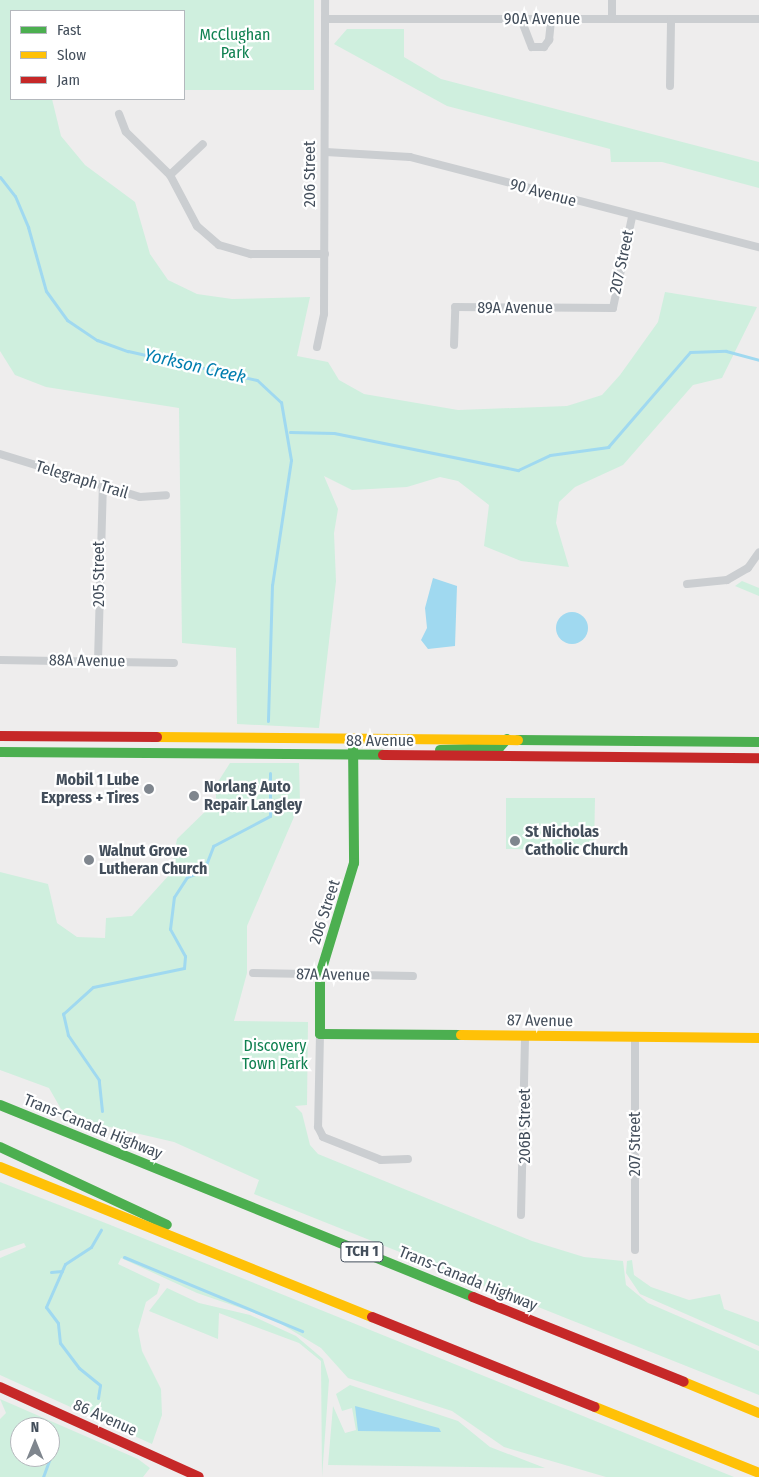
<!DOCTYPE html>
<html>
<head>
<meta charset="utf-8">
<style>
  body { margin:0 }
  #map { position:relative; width:759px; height:1477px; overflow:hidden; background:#eeeded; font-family:"Fira Sans Condensed",sans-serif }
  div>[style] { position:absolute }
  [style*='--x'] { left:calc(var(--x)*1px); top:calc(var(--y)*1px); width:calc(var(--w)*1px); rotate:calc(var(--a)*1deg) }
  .green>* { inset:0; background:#cfefde }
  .water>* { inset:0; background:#a0d9f0 }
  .round { border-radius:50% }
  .stream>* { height:3px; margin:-1.5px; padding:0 1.5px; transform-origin:1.5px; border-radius:1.5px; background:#a0d9f0 }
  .street>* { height:8px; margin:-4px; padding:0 4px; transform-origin:4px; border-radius:4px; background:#cbced1 }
  .fast>* { height:10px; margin:-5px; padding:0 5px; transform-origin:5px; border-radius:5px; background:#4caf50 }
  .slow>* { height:10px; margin:-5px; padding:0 5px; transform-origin:5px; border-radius:5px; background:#ffc107 }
  .jam>* { height:10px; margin:-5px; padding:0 5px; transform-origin:5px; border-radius:5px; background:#c62828 }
  .dots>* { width:14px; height:14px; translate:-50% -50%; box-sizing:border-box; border:2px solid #fff; border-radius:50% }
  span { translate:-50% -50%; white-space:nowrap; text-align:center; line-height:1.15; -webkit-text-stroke:4.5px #fff; paint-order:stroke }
  .shield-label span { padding:1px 4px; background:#fff; border:1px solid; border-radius:4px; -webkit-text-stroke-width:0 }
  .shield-label { font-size:15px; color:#434e5b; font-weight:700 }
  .street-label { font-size:16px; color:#434e5b }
  .park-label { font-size:16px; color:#108151 }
  .poi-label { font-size:16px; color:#434e5b; font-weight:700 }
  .right { translate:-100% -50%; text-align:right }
  .left { translate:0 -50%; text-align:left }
  .water-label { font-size:18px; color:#027eaf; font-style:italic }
  .legend { position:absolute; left:10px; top:10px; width:175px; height:90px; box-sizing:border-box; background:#fff; border:1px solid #b4b8bd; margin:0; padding:6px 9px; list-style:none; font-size:15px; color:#434e5b }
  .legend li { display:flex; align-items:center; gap:10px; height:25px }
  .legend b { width:25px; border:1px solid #b4b8bd }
  .north { position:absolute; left:10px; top:1417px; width:50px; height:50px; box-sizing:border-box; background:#fff; border:1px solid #b4b8bd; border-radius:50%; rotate:0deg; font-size:14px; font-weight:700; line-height:20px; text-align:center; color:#434e5b }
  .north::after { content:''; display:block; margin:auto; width:18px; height:22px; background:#7f868e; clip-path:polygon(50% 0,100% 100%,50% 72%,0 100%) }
</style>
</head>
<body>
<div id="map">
  <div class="green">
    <i style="clip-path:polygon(0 0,314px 0,314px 90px,184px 90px,184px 11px,11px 11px,11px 99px,52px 99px,61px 136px,85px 165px,135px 202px,150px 254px,168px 280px,197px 294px,232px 299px,310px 297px,297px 356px,328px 362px,339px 380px,364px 394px,458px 410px,567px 406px,602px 395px,620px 375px,658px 322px,665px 292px,757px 307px,722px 378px,693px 385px,623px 465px,575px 487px,559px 502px,556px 523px,569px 567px,521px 561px,484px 546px,489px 505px,458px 481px,440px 477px,407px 487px,352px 490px,324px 476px,338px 509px,334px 533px,336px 581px,319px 728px,237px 724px,236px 648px,182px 643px,179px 408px,46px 387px,15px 375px,0 351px)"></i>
    <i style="clip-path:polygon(347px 29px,404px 29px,404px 57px,441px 79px,759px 162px,759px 188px,662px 162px,611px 162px,610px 149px,447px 106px,334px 44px)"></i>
    <i style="clip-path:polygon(742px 581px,759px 588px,759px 596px,735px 586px)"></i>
    <i style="clip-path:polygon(230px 763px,299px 763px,300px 803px,247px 926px,247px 973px,234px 1021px,308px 1022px,307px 1105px,295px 1106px,302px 1113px,310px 1145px,318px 1154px,532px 1241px,584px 1257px,623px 1261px,626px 1285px,648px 1303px,759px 1351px,759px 1395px,254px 1194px,259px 1180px,174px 1142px,101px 1125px,61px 1109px,49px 1088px,0 1070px,0 872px,48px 884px,57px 923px,77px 937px,105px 938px,106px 918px,132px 916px,170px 874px,177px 839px,216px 801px,216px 785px)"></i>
    <i style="clip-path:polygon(506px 798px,595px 798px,594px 850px,506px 849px)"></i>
    <i style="clip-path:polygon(0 1182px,108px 1224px,734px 1477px,606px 1477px,504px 1447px,452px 1411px,348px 1378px,321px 1348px,273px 1319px,197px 1293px,121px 1258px,118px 1264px,160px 1284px,157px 1294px,146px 1302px,138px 1330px,142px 1351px,161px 1389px,162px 1415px,152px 1444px,0 1375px,0 1258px,26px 1247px,24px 1243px,0 1251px)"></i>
    <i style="clip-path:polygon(632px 1260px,634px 1275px,651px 1287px,689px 1300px,720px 1294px,724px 1309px,759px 1322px,759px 1346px,640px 1294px,626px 1273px,627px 1261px)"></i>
    <i style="clip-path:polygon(167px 1288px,199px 1303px,250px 1315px,296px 1336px,323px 1359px,329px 1380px,322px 1477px,321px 1361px,299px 1343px,219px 1313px,218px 1339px,149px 1311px)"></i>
    <i style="clip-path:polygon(350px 1385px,458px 1421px,490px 1447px,545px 1468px,328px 1465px,333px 1406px,345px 1433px,356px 1430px,352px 1408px,342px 1411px,336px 1394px)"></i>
    <i style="clip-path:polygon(evenodd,0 1399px,138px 1459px,150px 1468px,143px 1477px,0 1477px,0 1419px,6px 1413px,0 1399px,20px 1427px,50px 1427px,50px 1457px,20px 1457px,20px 1427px)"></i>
  </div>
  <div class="water">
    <i style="clip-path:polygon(433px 578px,457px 586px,455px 646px,428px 649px,421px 640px,427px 628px,425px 608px)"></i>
    <i class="round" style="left:556px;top:612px;width:32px;height:32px"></i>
    <i style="clip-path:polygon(355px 1406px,439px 1428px,441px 1432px,358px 1431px)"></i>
  </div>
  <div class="stream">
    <i style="--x:0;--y:177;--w:24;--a:52"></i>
    <i style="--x:15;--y:196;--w:34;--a:67"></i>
    <i style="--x:28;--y:227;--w:66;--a:74.3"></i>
    <i style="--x:46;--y:291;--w:36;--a:54"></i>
    <i style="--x:67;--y:320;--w:36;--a:34"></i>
    <i style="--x:97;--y:340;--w:33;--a:20"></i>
    <i style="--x:128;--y:351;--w:132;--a:12.7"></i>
    <i style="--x:257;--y:380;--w:33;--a:43"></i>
    <i style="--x:281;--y:402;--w:59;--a:80.2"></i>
    <i style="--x:291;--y:460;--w:126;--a:98.6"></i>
    <i style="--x:272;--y:585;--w:136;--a:91.7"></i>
    <i style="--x:290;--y:432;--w:44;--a:1.3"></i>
    <i style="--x:334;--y:433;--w:188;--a:11.4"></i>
    <i style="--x:518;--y:470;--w:35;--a:-25"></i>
    <i style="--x:550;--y:455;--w:59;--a:-7.9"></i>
    <i style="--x:608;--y:447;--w:125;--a:-49.2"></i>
    <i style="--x:690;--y:352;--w:36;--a:-2"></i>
    <i style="--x:726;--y:351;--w:34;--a:15"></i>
    <i style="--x:102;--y:1111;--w:31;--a:-96"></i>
    <i style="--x:99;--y:1080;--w:55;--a:-124.6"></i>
    <i style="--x:68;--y:1035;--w:22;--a:-103"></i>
    <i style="--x:63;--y:1014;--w:40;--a:-42"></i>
    <i style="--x:93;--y:987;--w:93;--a:-11.8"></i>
    <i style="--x:184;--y:968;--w:12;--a:-85"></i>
    <i style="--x:185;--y:956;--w:31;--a:-119"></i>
    <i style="--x:170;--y:929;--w:32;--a:-83"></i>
    <i style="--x:174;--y:897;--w:24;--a:-57"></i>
    <i style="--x:187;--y:877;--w:18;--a:-22"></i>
    <i style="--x:204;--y:870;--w:26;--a:-69"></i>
    <i style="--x:213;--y:846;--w:64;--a:-27.8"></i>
    <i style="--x:270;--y:816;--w:43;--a:-90"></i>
    <i style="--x:124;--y:1257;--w:193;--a:22.6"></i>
    <i style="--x:51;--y:1272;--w:11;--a:-5"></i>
    <i style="--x:98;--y:1398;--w:13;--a:-81"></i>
    <i style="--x:100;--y:1385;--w:27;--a:-141"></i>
    <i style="--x:79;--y:1368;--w:31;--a:-127"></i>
    <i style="--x:60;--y:1343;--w:20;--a:-96"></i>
    <i style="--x:58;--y:1323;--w:20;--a:-127"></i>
    <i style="--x:46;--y:1307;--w:47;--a:-66.2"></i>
    <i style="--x:65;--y:1264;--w:31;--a:-33"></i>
    <i style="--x:91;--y:1247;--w:20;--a:-60"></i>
    <i style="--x:43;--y:1477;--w:37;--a:-70"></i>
  </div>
  <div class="street">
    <i style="--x:325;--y:19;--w:434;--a:0"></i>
    <i style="--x:521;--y:19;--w:30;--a:69"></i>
    <i style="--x:532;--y:47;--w:12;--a:0"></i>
    <i style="--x:544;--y:47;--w:9;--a:-54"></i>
    <i style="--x:549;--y:40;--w:20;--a:-84"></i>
    <i style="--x:612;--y:19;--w:19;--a:-90"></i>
    <i style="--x:670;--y:86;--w:67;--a:-89.1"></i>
    <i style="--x:119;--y:114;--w:19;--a:69"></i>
    <i style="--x:126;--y:132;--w:62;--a:44.3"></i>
    <i style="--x:170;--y:175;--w:58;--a:62.1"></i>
    <i style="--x:197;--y:226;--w:29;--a:41"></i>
    <i style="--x:219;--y:245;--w:33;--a:16"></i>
    <i style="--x:251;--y:254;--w:74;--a:0"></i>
    <i style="--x:326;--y:152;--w:84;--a:3.4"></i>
    <i style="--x:410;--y:157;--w:360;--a:14.5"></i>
    <i style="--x:170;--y:175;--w:45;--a:-43.2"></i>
    <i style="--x:454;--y:345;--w:38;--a:-88"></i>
    <i style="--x:455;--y:307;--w:158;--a:0.4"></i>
    <i style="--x:613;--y:308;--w:93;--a:-78.2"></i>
    <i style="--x:317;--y:347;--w:34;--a:-78"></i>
    <i style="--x:324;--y:314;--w:314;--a:-89.8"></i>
    <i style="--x:0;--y:454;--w:146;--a:17.1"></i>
    <i style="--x:140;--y:497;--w:26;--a:-4"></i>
    <i style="--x:687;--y:584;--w:40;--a:-5.7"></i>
    <i style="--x:727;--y:580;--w:24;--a:-30"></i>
    <i style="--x:748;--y:568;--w:19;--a:-55"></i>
    <i style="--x:0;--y:660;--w:174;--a:1"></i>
    <i style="--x:98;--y:661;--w:174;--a:-88.4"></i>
    <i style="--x:253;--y:973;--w:160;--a:1.1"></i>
    <i style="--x:320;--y:1034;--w:93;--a:91.2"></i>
    <i style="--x:318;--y:1127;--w:11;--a:63"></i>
    <i style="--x:323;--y:1137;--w:62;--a:21.6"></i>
    <i style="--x:381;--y:1160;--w:27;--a:-2"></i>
    <i style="--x:635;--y:1037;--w:213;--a:90"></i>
    <i style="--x:521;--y:1215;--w:179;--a:-88.7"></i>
  </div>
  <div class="fast">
    <i style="--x:353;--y:739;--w:124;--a:89.5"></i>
    <i style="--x:354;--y:863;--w:117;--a:106.9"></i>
    <i style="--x:320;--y:975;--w:59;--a:90"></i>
    <i style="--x:320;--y:1034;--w:141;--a:0.4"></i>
    <i style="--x:518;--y:740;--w:241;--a:0.5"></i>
    <i style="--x:440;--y:750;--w:59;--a:-1.9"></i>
    <i style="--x:499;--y:748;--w:12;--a:-48"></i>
    <i style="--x:0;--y:752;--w:383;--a:0.4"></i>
    <i style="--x:0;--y:1105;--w:510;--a:22.09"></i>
    <i style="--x:0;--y:1147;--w:184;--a:25"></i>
  </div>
  <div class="slow">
    <i style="--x:157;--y:737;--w:361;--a:0.5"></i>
    <i style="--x:461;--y:1035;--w:298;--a:0.6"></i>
    <i style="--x:0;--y:1167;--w:401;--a:22"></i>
    <i style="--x:684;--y:1382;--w:81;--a:22.5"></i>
    <i style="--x:595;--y:1407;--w:177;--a:21.9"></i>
  </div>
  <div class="jam">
    <i style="--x:0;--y:736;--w:157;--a:0.4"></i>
    <i style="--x:383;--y:755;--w:376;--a:0.5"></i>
    <i style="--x:473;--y:1297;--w:227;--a:21.9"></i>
    <i style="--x:372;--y:1317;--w:240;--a:22"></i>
    <i style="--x:0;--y:1387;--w:218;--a:24.3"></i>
  </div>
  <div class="dots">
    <i style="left:149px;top:789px;background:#7f868e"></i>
    <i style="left:194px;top:796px;background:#7f868e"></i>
    <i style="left:515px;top:841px;background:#7f868e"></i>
    <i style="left:89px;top:860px;background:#7f868e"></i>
  </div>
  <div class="shield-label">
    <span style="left:362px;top:1252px">TCH 1</span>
  </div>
  <div class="street-label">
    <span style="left:542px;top:19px">90A Avenue</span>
    <span style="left:310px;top:174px;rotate:-90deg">206 Street</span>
    <span style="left:543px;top:193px;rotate:15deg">90 Avenue</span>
    <span style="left:622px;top:262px;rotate:-78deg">207 Street</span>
    <span style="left:515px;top:308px">89A Avenue</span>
    <span style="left:82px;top:480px;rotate:17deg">Telegraph Trail</span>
    <span style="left:99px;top:574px;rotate:-90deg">205 Street</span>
    <span style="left:87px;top:661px;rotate:1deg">88A Avenue</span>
    <span style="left:380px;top:741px">88 Avenue</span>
    <span style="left:325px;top:912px;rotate:-72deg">206 Street</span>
    <span style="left:333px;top:975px;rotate:1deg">87A Avenue</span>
    <span style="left:540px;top:1021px;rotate:1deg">87 Avenue</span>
    <span style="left:525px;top:1126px;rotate:-90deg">206B Street</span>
    <span style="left:93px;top:1127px;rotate:22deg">Trans-Canada Highway</span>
    <span style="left:635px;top:1144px;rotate:-90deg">207 Street</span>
    <span style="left:468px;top:1279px;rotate:22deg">Trans-Canada Highway</span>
    <span style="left:105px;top:1418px;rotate:24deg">86 Avenue</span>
  </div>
  <div class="park-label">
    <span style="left:235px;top:44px">McClughan<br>Park</span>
    <span style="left:275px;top:1055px">Discovery<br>Town Park</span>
  </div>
  <div class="poi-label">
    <span class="right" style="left:139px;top:789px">Mobil 1 Lube<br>Express + Tires</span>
    <span class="left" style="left:204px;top:796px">Norlang Auto<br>Repair Langley</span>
    <span class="left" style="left:525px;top:841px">St Nicholas<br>Catholic Church</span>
    <span class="left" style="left:99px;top:860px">Walnut Grove<br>Lutheran Church</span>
  </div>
  <div class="water-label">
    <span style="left:195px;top:366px;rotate:13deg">Yorkson Creek</span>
  </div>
  <ul class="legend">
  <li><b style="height:6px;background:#4caf50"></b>Fast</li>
  <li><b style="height:6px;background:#ffc107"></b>Slow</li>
  <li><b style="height:6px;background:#c62828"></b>Jam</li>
  </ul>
  <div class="north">N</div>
</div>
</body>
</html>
